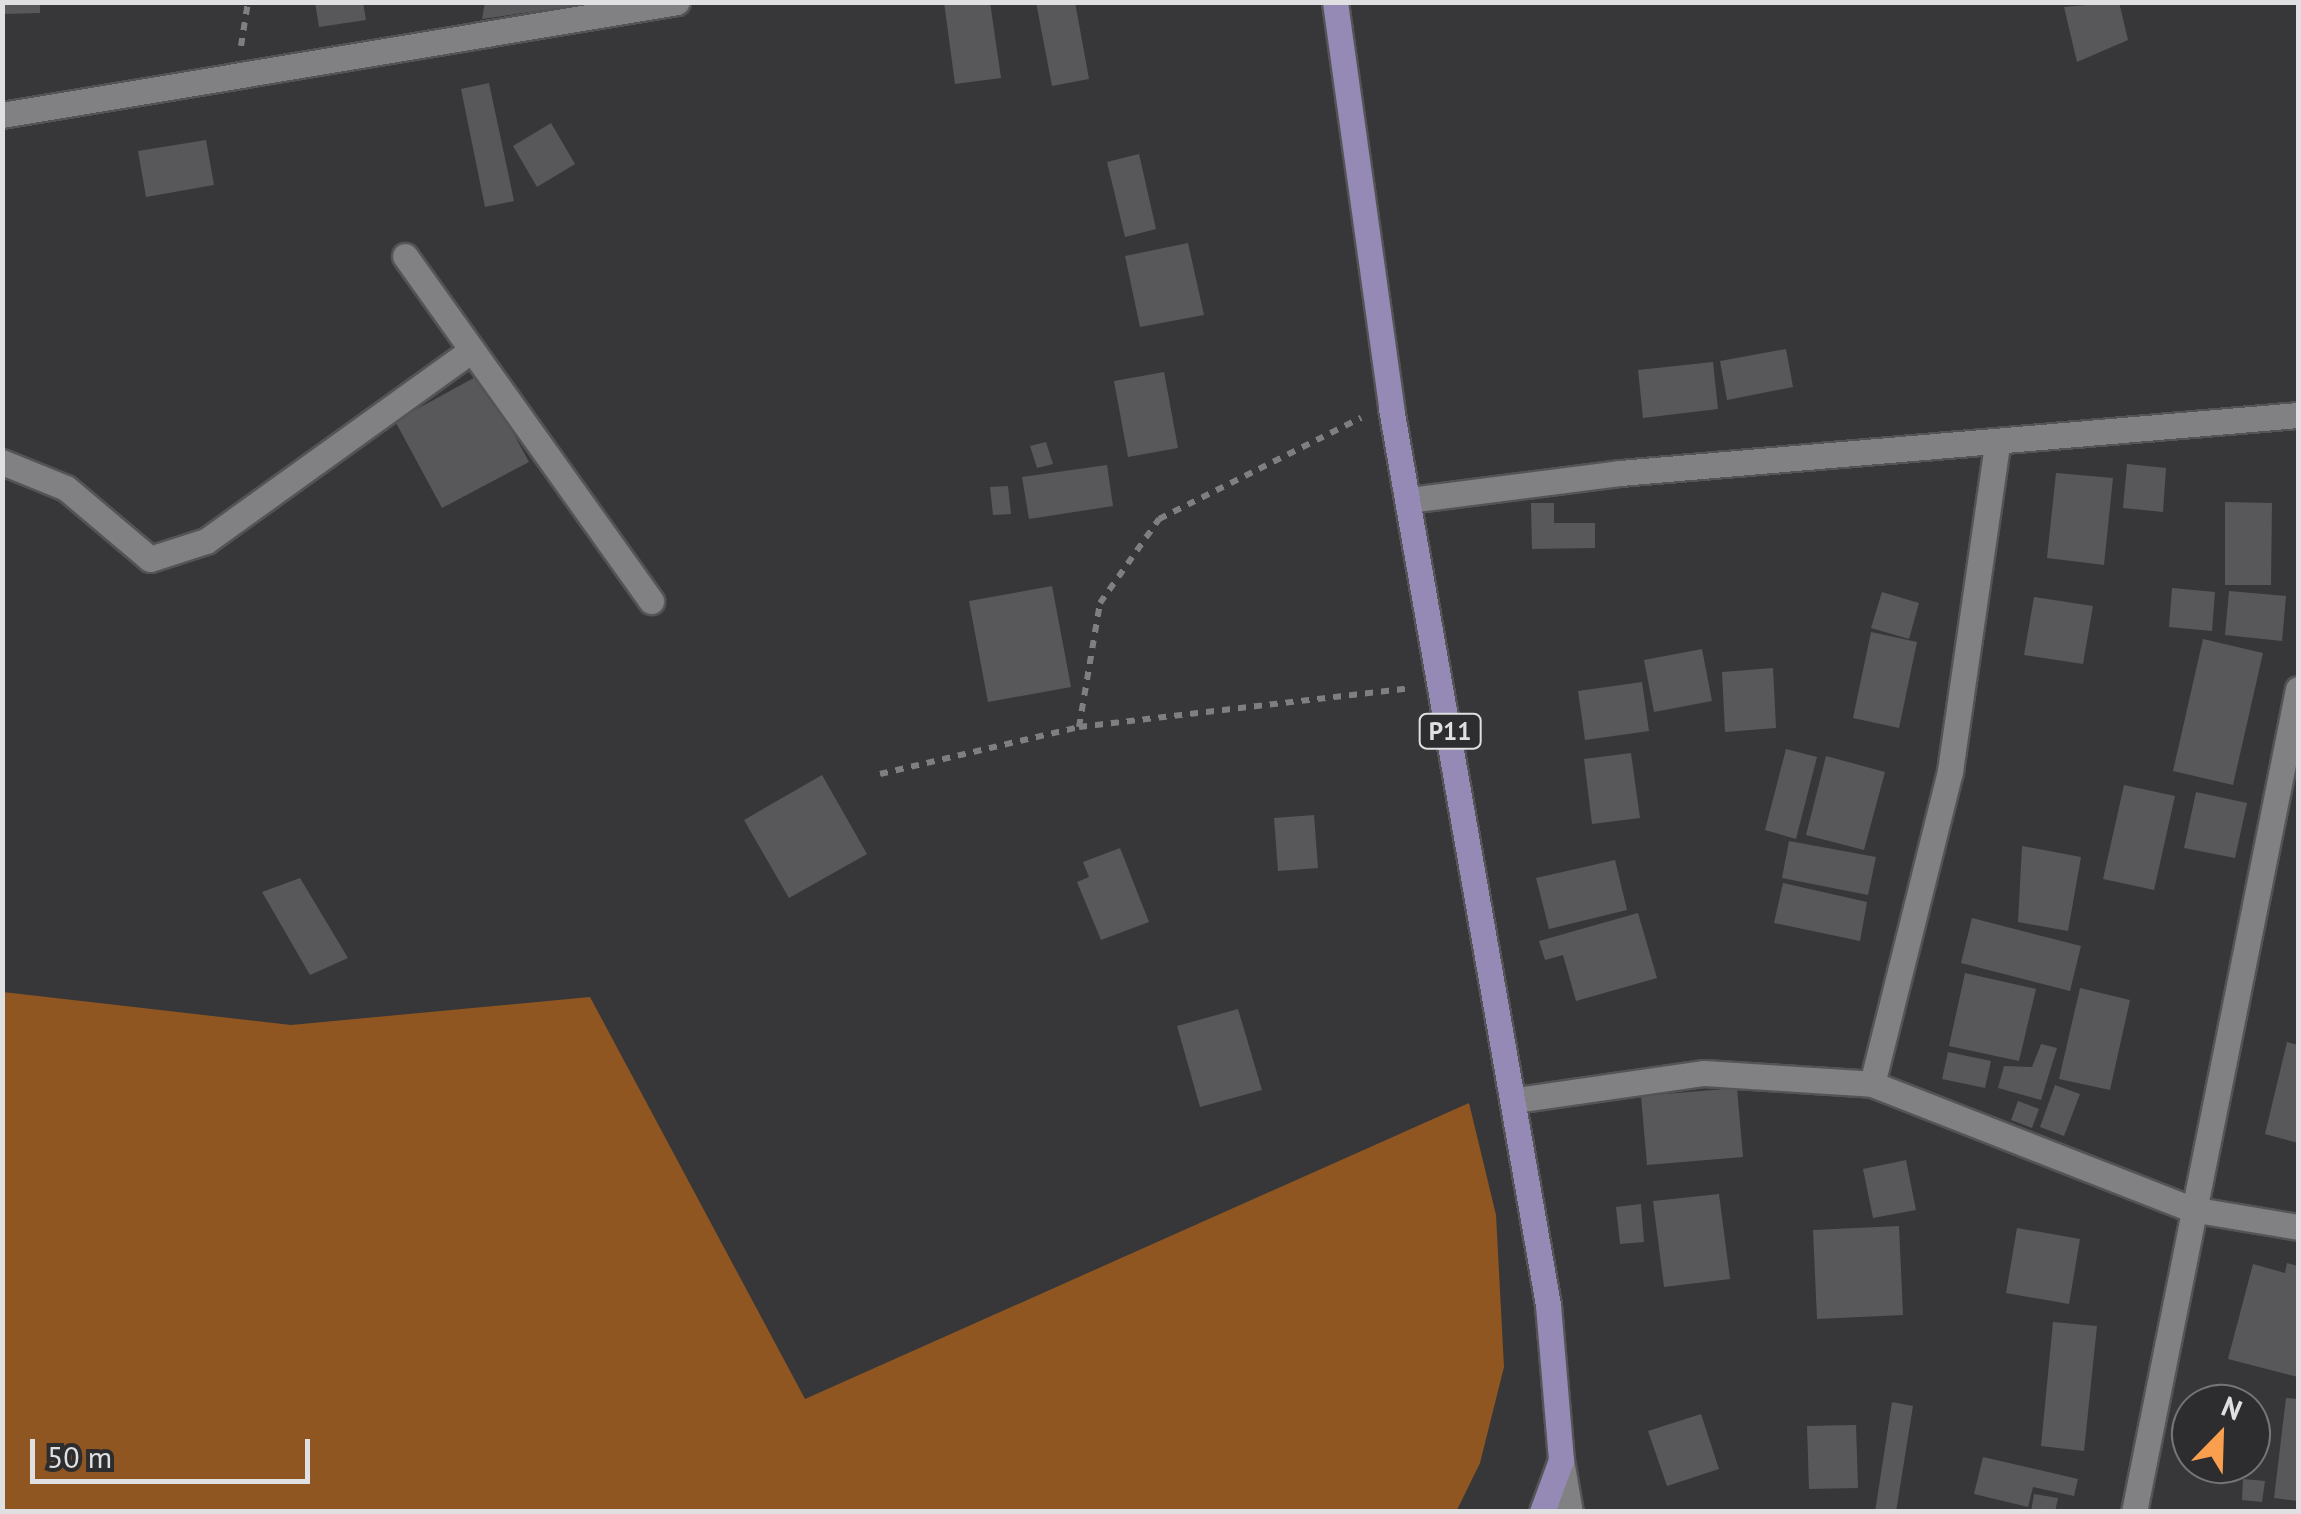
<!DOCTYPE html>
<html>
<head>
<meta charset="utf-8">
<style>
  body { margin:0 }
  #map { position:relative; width:2301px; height:1514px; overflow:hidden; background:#373739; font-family:"PT Sans",sans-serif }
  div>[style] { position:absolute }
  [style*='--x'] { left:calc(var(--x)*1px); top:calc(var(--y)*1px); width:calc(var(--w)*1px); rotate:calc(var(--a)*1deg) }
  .forest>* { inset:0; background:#8f5621 }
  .building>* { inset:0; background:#58585a }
  .path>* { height:6px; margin-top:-3px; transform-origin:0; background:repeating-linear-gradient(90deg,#7f7f81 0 8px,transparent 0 16px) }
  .roads { filter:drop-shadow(2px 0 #545456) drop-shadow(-2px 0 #545456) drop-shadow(0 2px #545456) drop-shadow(0 -2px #545456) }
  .minor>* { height:25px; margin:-12.5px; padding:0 12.5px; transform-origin:12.5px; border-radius:12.5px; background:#818184 }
  .secondary>* { height:25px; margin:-12.5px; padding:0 12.5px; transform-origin:12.5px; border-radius:12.5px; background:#818184 }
  .primary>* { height:25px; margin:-12.5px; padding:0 12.5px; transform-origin:12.5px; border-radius:12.5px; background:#948ab5 }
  span { translate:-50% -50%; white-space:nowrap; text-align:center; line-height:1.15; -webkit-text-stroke:8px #2d2c2f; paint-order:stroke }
  .shield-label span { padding:2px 8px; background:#2d2c2f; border:2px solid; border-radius:8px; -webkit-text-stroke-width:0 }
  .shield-label { font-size:25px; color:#e0dfe1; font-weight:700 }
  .frame { position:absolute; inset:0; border:5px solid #e0dfe1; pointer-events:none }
  .north { position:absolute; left:2171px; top:1384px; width:100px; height:100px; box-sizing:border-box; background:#2d2c2f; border:2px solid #757476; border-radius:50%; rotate:23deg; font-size:28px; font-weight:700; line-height:40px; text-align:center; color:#e0dfe1 }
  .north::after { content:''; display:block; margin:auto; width:35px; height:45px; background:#fa9f4e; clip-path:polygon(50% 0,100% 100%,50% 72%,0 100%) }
  .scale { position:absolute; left:30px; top:1439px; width:280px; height:45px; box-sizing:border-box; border:5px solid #e0dfe1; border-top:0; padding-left:12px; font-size:30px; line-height:35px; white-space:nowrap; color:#e0dfe1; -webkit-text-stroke:8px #2d2c2f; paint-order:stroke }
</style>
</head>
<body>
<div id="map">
  <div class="forest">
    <i style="clip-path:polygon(3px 992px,291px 1025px,590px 997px,805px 1399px,1469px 1103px,1496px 1215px,1504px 1367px,1480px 1463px,1456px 1512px,3px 1511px)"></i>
  </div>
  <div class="building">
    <i style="clip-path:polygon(2px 2px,40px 2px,40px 13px,2px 14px)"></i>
    <i style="clip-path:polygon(315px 2px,363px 2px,366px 20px,319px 27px)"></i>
    <i style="clip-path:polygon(485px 2px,579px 2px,579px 5px,482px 19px)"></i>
    <i style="clip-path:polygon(944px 2px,990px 2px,1001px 78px,955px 84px)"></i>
    <i style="clip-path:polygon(1036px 2px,1075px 2px,1089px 79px,1052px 86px)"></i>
    <i style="clip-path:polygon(2119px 2px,2128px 40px,2077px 62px,2064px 7px)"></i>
    <i style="clip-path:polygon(489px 83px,514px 201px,485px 207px,461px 89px)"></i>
    <i style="clip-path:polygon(551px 123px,575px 164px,537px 187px,513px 146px)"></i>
    <i style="clip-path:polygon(206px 140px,214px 185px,146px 197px,138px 151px)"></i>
    <i style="clip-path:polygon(1139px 154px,1156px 229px,1125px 237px,1107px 162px)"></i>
    <i style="clip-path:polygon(1188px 243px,1204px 315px,1140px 327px,1125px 256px)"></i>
    <i style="clip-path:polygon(1786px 349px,1793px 387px,1727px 400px,1720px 361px)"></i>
    <i style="clip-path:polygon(1713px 362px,1718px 409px,1643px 418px,1638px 370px)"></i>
    <i style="clip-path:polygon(1164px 372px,1178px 448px,1128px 457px,1114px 381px)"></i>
    <i style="clip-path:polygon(481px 374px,529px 462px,442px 508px,395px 421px)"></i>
    <i style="clip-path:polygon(1046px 442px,1053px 464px,1037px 468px,1030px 446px)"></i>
    <i style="clip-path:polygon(2127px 464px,2166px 468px,2163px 512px,2123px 508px)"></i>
    <i style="clip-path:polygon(1107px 465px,1113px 506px,1029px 519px,1022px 477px)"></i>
    <i style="clip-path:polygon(2056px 473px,2113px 478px,2104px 565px,2047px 558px)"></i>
    <i style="clip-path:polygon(1008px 486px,1011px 514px,993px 515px,990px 487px)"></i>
    <i style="clip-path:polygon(2225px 502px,2272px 503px,2271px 585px,2225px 585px)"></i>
    <i style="clip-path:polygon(1531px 503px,1554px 503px,1554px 523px,1595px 523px,1595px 548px,1532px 549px)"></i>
    <i style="clip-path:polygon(1052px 586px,1071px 687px,988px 702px,969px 601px)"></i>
    <i style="clip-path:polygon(2172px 588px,2215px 592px,2212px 631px,2169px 627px)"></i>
    <i style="clip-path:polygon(2229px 591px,2286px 596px,2282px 641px,2225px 635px)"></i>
    <i style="clip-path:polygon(1882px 592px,1919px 603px,1909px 639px,1871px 628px)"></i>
    <i style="clip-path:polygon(2034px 597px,2093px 606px,2083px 664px,2024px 655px)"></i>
    <i style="clip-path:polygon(1871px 632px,1917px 642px,1899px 728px,1853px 718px)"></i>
    <i style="clip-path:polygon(2203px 639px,2263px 653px,2233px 785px,2173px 771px)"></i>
    <i style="clip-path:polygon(1702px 649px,1712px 701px,1654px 712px,1644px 660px)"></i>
    <i style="clip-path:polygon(1773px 668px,1776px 728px,1725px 732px,1722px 672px)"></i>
    <i style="clip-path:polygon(1642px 682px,1649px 731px,1585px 740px,1578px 691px)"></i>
    <i style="clip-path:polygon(1786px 749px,1817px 757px,1796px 839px,1765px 830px)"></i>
    <i style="clip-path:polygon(1631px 753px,1640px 818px,1592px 824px,1584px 759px)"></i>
    <i style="clip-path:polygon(1826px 756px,1885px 772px,1864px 850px,1806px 835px)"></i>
    <i style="clip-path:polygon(822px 775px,867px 854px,789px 898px,744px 820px)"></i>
    <i style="clip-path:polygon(2124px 785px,2175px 796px,2154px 890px,2103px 879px)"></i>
    <i style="clip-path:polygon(2196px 792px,2247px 803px,2235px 858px,2184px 848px)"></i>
    <i style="clip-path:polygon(1314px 815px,1318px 868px,1278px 871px,1274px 818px)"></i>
    <i style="clip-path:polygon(1789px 841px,1876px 857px,1868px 895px,1782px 878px)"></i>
    <i style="clip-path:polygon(2022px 846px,2081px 857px,2068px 931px,2018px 922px)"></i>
    <i style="clip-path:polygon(1120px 848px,1149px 922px,1101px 940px,1077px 882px,1089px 877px,1083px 862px)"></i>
    <i style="clip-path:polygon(1615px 860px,1627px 910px,1549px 929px,1536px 878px)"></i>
    <i style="clip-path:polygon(300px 878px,348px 958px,310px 975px,262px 892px)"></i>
    <i style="clip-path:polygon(1783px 883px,1867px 902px,1860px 941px,1774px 923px)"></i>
    <i style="clip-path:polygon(1638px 913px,1657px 978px,1576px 1001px,1563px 955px,1545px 960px,1539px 941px)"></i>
    <i style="clip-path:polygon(1972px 918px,2081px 946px,2070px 991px,1961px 963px)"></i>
    <i style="clip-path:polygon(1965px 973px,2036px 989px,2019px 1061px,1949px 1046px)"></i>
    <i style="clip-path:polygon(2080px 988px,2130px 1000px,2110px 1090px,2059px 1079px)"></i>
    <i style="clip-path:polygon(1238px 1009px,1262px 1090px,1200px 1107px,1177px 1026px)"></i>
    <i style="clip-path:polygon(2287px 1042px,2298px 1045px,2298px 1143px,2265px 1134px)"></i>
    <i style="clip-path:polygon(2041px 1044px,2057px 1048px,2041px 1100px,1998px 1088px,2004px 1066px,2032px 1067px)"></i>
    <i style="clip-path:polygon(1948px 1052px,1991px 1061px,1985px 1088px,1942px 1079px)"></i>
    <i style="clip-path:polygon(2055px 1085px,2080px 1094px,2064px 1136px,2040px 1127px)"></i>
    <i style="clip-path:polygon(1737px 1088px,1743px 1157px,1647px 1165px,1641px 1096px)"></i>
    <i style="clip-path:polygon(2018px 1101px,2039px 1109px,2032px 1128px,2011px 1120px)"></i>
    <i style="clip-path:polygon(1906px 1160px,1916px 1210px,1873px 1218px,1863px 1169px)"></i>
    <i style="clip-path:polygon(1719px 1194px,1730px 1279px,1664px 1287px,1653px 1201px)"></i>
    <i style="clip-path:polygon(1641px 1204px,1644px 1242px,1620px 1244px,1616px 1207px)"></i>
    <i style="clip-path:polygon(1899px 1226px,1903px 1315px,1817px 1319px,1813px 1230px)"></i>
    <i style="clip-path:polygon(2017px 1228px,2080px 1239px,2069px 1304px,2006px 1293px)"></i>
    <i style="clip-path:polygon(2287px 1263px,2298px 1266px,2298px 1377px,2228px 1359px,2253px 1264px,2285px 1273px)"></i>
    <i style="clip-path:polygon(2053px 1322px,2097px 1326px,2084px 1451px,2041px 1446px)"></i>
    <i style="clip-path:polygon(2286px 1398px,2298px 1399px,2298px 1501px,2274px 1498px)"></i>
    <i style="clip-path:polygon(1892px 1402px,1913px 1406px,1896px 1512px,1875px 1512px)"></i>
    <i style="clip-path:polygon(1701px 1414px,1719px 1469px,1667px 1486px,1648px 1431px)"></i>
    <i style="clip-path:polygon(1856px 1425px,1858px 1488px,1809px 1489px,1807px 1426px)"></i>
    <i style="clip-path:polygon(1983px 1457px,2078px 1479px,2074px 1496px,2033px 1487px,2028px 1507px,1974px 1494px)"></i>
    <i style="clip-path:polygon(2243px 1479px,2265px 1481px,2262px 1502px,2242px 1500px)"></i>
    <i style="clip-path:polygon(2034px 1494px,2058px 1498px,2055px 1512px,2031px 1512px)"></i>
  </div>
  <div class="path">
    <i style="--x:241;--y:46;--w:45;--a:-81"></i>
    <i style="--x:1079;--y:727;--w:333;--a:-6.7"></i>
    <i style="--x:880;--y:774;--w:204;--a:-13.3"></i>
    <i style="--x:1079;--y:727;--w:126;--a:-80.4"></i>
    <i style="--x:1100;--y:603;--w:103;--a:-54.9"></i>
    <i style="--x:1159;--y:519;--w:226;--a:-26.6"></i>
  </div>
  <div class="roads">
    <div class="minor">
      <i style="--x:2;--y:115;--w:684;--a:-9.5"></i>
      <i style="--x:405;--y:256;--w:424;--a:54.5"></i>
      <i style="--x:2;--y:462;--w:69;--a:22.1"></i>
      <i style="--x:66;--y:488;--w:110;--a:40.2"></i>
      <i style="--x:150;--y:559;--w:59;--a:-17.8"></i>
      <i style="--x:206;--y:541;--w:327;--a:-35.7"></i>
      <i style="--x:1409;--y:500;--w:213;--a:-7.3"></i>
      <i style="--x:1620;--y:473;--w:680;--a:-4.89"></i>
      <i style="--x:1872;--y:1084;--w:323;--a:-76"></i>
      <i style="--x:1950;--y:771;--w:331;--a:-81.8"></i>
      <i style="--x:1516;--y:1100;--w:190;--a:-8.2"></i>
      <i style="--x:1704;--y:1073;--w:168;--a:3.7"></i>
      <i style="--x:1872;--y:1084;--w:343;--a:21.4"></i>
      <i style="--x:2191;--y:1209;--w:109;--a:9.5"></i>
      <i style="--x:2134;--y:1512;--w:839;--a:-78.73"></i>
    </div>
    <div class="secondary">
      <i style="--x:1561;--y:1460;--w:53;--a:80.2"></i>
    </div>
    <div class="primary">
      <i style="--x:1335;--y:2;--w:410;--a:82.1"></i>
      <i style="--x:1391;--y:408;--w:911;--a:80.07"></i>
      <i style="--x:1548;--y:1305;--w:156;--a:85.2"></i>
      <i style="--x:1561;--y:1460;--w:55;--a:110.1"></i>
    </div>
  </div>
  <div class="shield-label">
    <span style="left:1450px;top:731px">P11</span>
  </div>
  <div class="frame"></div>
  <div class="north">N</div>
  <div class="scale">50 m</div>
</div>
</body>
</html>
